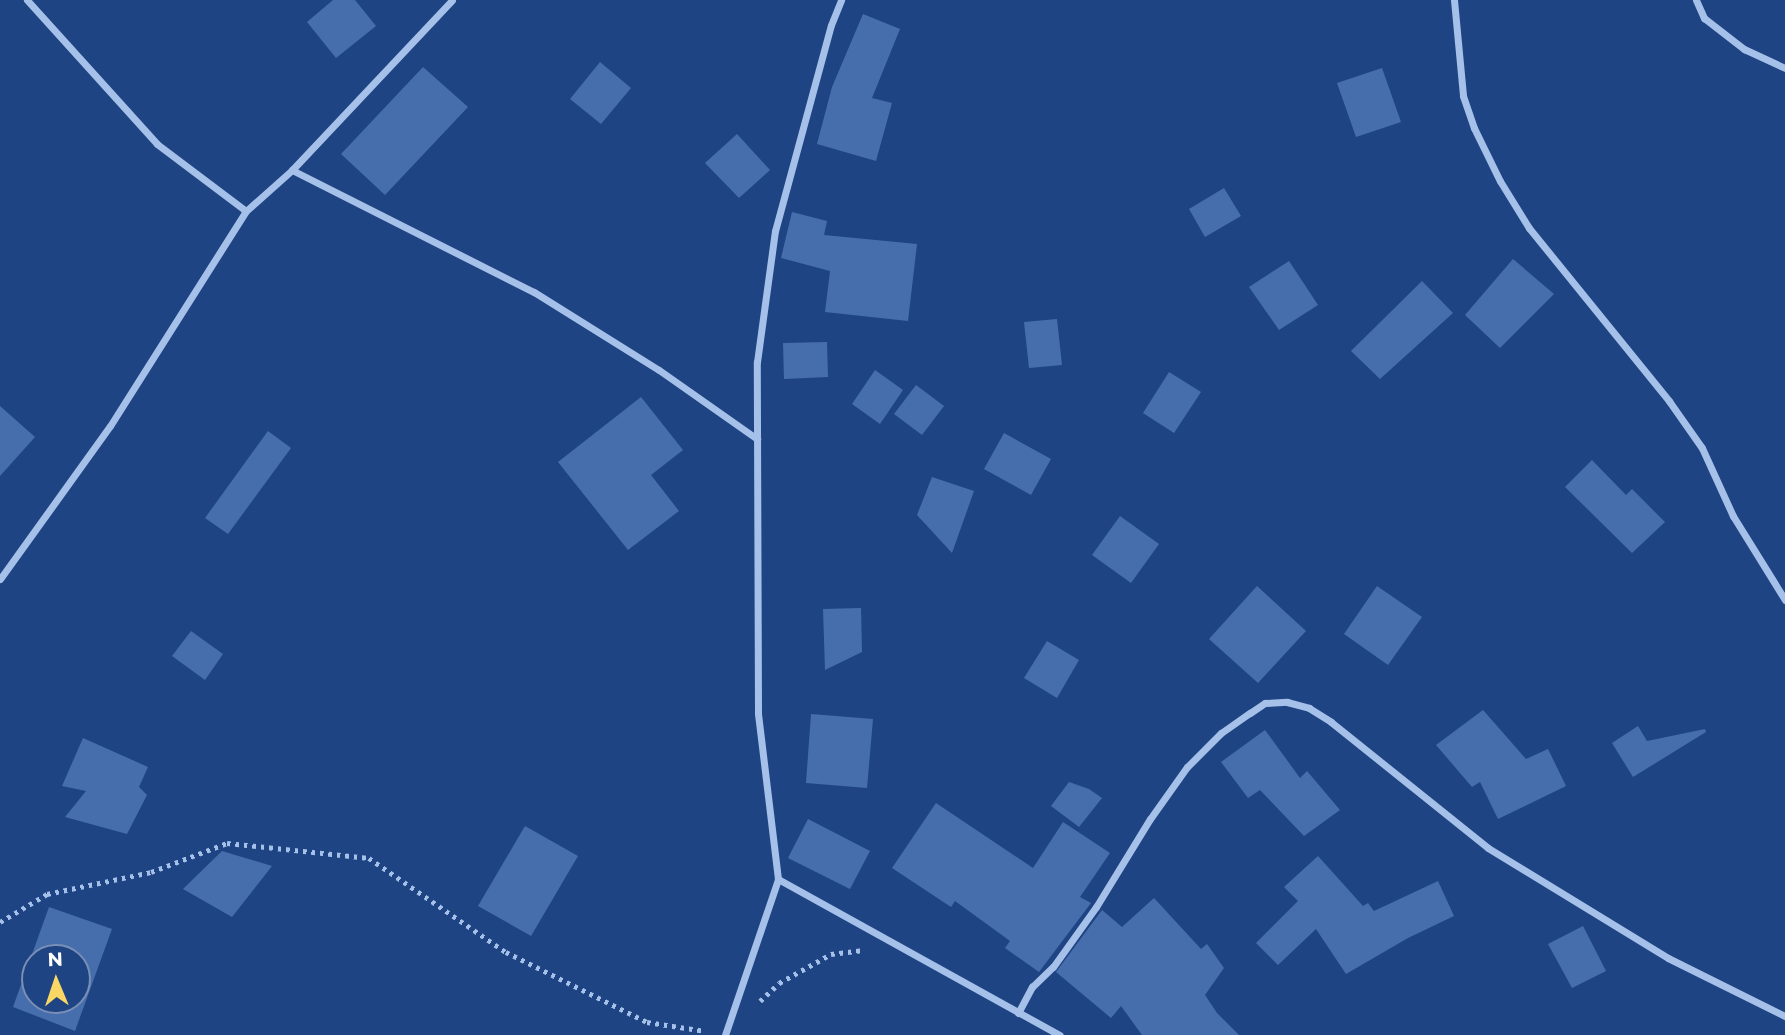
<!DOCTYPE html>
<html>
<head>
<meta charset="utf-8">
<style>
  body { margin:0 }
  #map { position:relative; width:1785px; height:1035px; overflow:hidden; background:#1f4483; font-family:Montserrat,sans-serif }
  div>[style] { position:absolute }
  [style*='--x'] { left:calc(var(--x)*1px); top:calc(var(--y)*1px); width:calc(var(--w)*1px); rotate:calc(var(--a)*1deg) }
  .building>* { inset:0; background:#476eac }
  .path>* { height:4.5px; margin-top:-2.25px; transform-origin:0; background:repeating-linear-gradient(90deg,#a5c0e9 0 3.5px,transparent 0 8.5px) }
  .minor>* { height:7px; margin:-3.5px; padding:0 3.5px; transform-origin:3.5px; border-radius:3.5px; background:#a5c0e9 }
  span { translate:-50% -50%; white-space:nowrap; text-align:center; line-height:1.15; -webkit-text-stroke:5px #1f4483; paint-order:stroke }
  .north { position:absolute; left:21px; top:944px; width:70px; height:70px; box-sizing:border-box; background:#1f4483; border:2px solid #798fb5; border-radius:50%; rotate:358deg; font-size:19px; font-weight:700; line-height:28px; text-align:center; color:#fff }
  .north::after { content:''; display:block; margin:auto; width:24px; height:32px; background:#f8d765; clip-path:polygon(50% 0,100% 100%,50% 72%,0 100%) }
</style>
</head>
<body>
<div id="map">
  <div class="building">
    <i style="clip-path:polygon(333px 0,355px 0,376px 26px,336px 58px,307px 22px)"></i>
    <i style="clip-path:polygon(863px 14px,900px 29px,872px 98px,892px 103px,876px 161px,817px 144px,832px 87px)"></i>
    <i style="clip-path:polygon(600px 62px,631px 88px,601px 124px,570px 99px)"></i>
    <i style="clip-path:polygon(423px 67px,468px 107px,385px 195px,341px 154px)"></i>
    <i style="clip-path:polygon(1382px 68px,1401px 122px,1356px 137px,1337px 83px)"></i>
    <i style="clip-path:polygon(737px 134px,770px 170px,739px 198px,705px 163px)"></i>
    <i style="clip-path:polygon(1224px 188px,1241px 216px,1205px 237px,1189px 209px)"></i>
    <i style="clip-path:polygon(792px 212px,827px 221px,824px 235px,917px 244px,908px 321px,825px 312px,830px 271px,781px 258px)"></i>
    <i style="clip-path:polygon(1513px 259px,1554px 294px,1500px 348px,1465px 315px)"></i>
    <i style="clip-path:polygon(1289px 261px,1318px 305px,1279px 330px,1249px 287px)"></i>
    <i style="clip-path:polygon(1422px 281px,1453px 313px,1380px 379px,1351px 351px)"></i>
    <i style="clip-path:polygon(1057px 319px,1062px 365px,1029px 368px,1024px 322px)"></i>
    <i style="clip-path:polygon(827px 342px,828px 377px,784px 379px,783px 343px)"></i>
    <i style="clip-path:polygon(875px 370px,903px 390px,880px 424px,852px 404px)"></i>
    <i style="clip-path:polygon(1169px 372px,1201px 392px,1174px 433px,1143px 413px)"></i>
    <i style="clip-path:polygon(916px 385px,944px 406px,922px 435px,894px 414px)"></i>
    <i style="clip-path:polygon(641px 397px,683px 450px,651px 475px,679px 511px,628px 550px,558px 462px)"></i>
    <i style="clip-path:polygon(0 406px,35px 437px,0 476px)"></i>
    <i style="clip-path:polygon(268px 431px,291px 448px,228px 534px,205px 518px)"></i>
    <i style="clip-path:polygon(1004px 433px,1051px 459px,1031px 495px,984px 469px)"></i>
    <i style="clip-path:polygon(1592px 460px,1626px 495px,1632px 489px,1665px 522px,1632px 553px,1565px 487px)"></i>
    <i style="clip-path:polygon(932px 477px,974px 491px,952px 553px,917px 515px)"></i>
    <i style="clip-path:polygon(1120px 516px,1159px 544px,1131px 583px,1092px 555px)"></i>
    <i style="clip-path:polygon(1257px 586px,1306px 631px,1258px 683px,1209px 639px)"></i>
    <i style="clip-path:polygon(1377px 586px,1422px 617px,1388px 665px,1344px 634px)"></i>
    <i style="clip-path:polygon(861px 608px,862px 652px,825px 670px,823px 609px)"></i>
    <i style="clip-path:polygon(191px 631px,223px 654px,205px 680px,172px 656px)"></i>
    <i style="clip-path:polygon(1047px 641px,1079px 660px,1057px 698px,1024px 678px)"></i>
    <i style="clip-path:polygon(1483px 710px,1526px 759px,1548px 749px,1566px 786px,1498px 819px,1480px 782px,1472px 787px,1436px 745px)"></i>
    <i style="clip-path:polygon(811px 714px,873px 719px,867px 788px,806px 783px)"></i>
    <i style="clip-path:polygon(1638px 726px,1647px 741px,1705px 729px,1706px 732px,1633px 777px,1612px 743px)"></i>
    <i style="clip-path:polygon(1265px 730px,1300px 778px,1307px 771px,1340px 810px,1304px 836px,1260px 790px,1248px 798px,1221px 762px)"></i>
    <i style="clip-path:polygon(83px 738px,148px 767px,139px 787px,147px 795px,127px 834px,65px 817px,86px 791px,62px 786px)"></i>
    <i style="clip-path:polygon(1069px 782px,1089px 789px,1102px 798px,1079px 827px,1051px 806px)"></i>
    <i style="clip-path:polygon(936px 803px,1033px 868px,1063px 822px,1110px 853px,1080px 897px,1091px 903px,1039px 972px,1005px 948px,1010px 941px,955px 901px,951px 907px,892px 868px)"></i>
    <i style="clip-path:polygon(808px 819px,870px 851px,850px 889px,788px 858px)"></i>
    <i style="clip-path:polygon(525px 826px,578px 856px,531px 936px,478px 906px)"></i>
    <i style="clip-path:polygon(222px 851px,272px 866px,232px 917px,183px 889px)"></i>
    <i style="clip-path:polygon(1318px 856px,1363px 906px,1368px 903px,1374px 911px,1438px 881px,1454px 916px,1408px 938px,1346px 974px,1316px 929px,1278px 965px,1256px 943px,1298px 901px,1284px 887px)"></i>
    <i style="clip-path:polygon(1154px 898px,1201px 949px,1207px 944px,1224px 968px,1205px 995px,1217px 1013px,1239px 1035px,1142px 1035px,1121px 1006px,1111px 1018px,1056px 972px,1102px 910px,1122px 927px)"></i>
    <i style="clip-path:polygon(evenodd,49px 907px,112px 929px,75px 1031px,13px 1007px,49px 907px,35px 958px,77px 958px,77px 1000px,35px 1000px,35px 958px)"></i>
    <i style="clip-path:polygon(1583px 926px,1606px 971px,1572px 988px,1548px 944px)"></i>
  </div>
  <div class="path">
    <i style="--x:0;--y:922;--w:55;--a:-30.8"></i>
    <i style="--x:47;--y:894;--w:106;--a:-11.9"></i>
    <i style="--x:151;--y:872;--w:81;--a:-20.9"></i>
    <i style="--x:227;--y:843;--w:143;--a:6"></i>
    <i style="--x:369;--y:858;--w:166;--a:34.5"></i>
    <i style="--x:506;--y:952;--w:157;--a:26.4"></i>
    <i style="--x:647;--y:1022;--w:59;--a:8.8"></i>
    <i style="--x:760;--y:1001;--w:26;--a:-43"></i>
    <i style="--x:779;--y:983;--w:60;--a:-29.1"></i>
    <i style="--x:831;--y:954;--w:31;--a:-7"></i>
  </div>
  <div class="minor">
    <i style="--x:27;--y:0;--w:194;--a:47.9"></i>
    <i style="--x:157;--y:144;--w:111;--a:37"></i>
    <i style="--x:1454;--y:0;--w:96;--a:84.6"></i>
    <i style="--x:1463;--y:96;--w:34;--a:71"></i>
    <i style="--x:1474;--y:128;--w:59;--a:63.9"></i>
    <i style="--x:1500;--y:181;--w:55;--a:58.3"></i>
    <i style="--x:1529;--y:228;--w:223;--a:51"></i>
    <i style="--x:1669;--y:401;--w:57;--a:54.9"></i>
    <i style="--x:1702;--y:448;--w:75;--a:65.5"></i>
    <i style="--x:1733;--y:516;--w:99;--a:58.2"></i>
    <i style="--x:1696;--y:0;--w:20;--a:66"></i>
    <i style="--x:1704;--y:18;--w:51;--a:37.8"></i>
    <i style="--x:1744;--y:49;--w:45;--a:24.9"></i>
    <i style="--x:292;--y:170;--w:271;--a:26.8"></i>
    <i style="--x:534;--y:292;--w:147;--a:32"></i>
    <i style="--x:659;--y:370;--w:120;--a:35.1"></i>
    <i style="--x:0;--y:579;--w:188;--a:-54.3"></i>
    <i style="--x:110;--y:426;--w:254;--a:-57.7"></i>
    <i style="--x:246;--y:211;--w:62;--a:-41.7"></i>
    <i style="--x:292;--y:170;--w:233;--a:-46.7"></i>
    <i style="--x:778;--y:879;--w:322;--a:29"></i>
    <i style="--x:1018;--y:1013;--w:30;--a:-62"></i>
    <i style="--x:1032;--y:987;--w:29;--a:-44"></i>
    <i style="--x:1053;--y:967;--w:74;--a:-54.4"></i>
    <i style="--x:1096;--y:907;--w:103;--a:-58.5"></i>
    <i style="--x:1150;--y:819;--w:64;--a:-54.6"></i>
    <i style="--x:1187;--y:767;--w:48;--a:-45"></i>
    <i style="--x:1221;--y:733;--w:35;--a:-35"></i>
    <i style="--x:1250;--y:713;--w:18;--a:-34"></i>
    <i style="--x:1265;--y:703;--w:22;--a:-3"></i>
    <i style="--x:1287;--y:702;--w:23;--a:15"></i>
    <i style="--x:1309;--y:708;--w:26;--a:32"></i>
    <i style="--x:1331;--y:722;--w:201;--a:38.7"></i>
    <i style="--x:1488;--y:848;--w:211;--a:31.4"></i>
    <i style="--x:1668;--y:958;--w:131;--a:26.4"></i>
    <i style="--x:725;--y:1035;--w:165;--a:-71.2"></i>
    <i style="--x:778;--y:879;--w:167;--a:-96.9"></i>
    <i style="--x:758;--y:713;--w:351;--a:-90.2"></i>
    <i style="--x:757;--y:362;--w:132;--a:-82.2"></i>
    <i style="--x:775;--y:231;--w:213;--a:-74.8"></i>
    <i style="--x:831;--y:25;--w:27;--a:-68"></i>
  </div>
  <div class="north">N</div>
</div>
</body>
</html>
